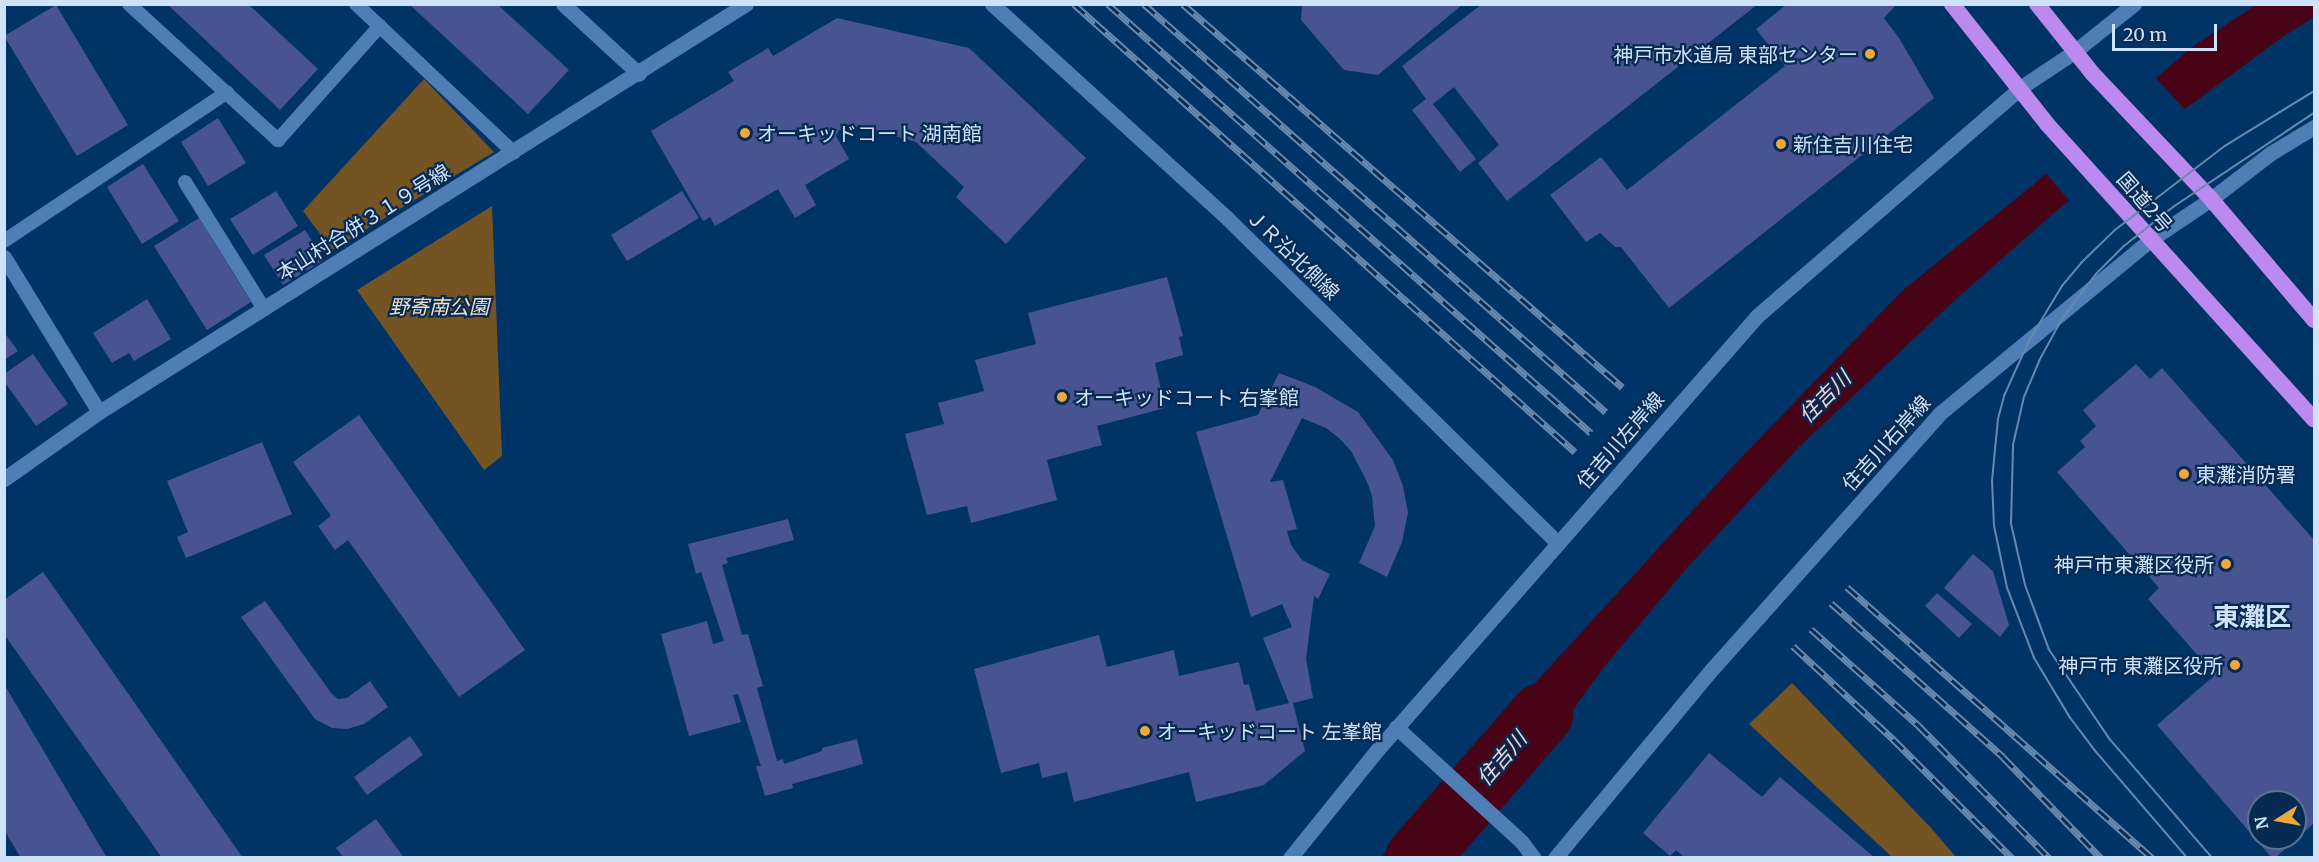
<!DOCTYPE html>
<html>
<head>
<meta charset="utf-8">
<style>
  body { margin:0 }
  #map { position:relative; width:2319px; height:862px; overflow:hidden; background:#013466; font-family:Merriweather,"Noto Sans JP",serif }
  div>[style] { position:absolute }
  [style*='--x'] { left:calc(var(--x)*1px); top:calc(var(--y)*1px); width:calc(var(--w)*1px); rotate:calc(var(--a)*1deg) }
  .green>* { inset:0; background:#755424 }
  .water>* { inset:0; background:#480416 }
  .pier>* { inset:0; background:#013466 }
  .river>* { height:63px; margin:-31.5px; padding:0 31.5px; transform-origin:31.5px; border-radius:31.5px; background:#480416 }
  .building>* { inset:0; background:#485491 }
  .service>* { height:14px; margin:-7px; padding:0 7px; transform-origin:7px; border-radius:7px; background:#4f7eb6 }
  .minor>* { height:15px; margin:-7.5px; padding:0 7.5px; transform-origin:7.5px; border-radius:7.5px; background:#4f7eb6 }
  .tertiary>* { height:15px; margin:-7.5px; padding:0 7.5px; transform-origin:7.5px; border-radius:7.5px; background:#4f7eb6 }
  .trunk>* { height:16px; margin:-8px; padding:0 8px; transform-origin:8px; border-radius:8px; background:#bc8aee }
  .tram>* { height:1.5px; margin:-0.75px; padding:0 0.75px; transform-origin:0.75px; border-radius:0.75px; background:#6689af }
  .rail>* { height:7px; margin-top:-3.5px; transform-origin:0; background:repeating-linear-gradient(90deg,#062a51 0 14px,#6689af 0 28px); box-sizing:border-box; border-block:2px solid #6689af }
  .dots>* { width:16px; height:16px; translate:-50% -50%; box-sizing:border-box; border:3px solid #062a51; border-radius:50% }
  span { translate:-50% -50%; white-space:nowrap; text-align:center; line-height:1.15; -webkit-text-stroke:4.5px #062a51; paint-order:stroke }
  .poi-label { font-size:20px; color:#cee2fa }
  .right { translate:-100% -50%; text-align:right }
  .left { translate:0 -50%; text-align:left }
  .street-label { font-size:20px; color:#cee2fa }
  .park-label { font-size:20px; color:#f3e0c7; font-style:italic }
  .water-label { font-size:21px; color:#f7d4d6; font-style:italic }
  .district-label { font-size:26px; color:#cee2fa; font-weight:700 }
  .frame { position:absolute; inset:0; border:6px solid #cee2fa; pointer-events:none }
  .north { position:absolute; left:2247px; top:790px; width:60px; height:60px; box-sizing:border-box; background:#062a51; border:2px solid #567495; border-radius:50%; rotate:259deg; font-size:16px; font-weight:700; line-height:24px; text-align:center; color:#cee2fa }
  .north::after { content:''; display:block; margin:auto; width:21px; height:27px; background:#eea83c; clip-path:polygon(50% 0,100% 100%,50% 72%,0 100%) }
  .scale { position:absolute; left:2112px; top:24px; width:105px; height:27px; box-sizing:border-box; border:3px solid #cee2fa; border-top:0; padding-left:8px; font-size:18px; line-height:21px; white-space:nowrap; color:#cee2fa; -webkit-text-stroke:4px #062a51; paint-order:stroke }
</style>
</head>
<body>
<div id="map">
  <div class="green">
    <i style="clip-path:polygon(424px 79px,494px 152px,332px 250px,303px 211px)"></i>
    <i style="clip-path:polygon(492px 206px,502px 456px,484px 470px,357px 290px)"></i>
    <i style="clip-path:polygon(1792px 683px,1932px 829px,1956px 857px,1892px 857px,1749px 724px)"></i>
  </div>
  <div class="water">
    <i style="clip-path:polygon(2256px 5px,2314px 5px,2314px 17px,2281px 38px,2185px 109px,2055px 212px,1955px 300px,1799px 447px,1686px 569px,1604px 667px,1507px 800px,1465px 760px,1737px 462px,1902px 291px,2033px 185px,2192px 47px)"></i>
    <i style="clip-path:polygon(1422px 811px,1463px 848px,1455px 857px,1381px 857px)"></i>
  </div>
  <div class="pier">
    <i style="clip-path:polygon(2155px 77px,2187px 112px,2071px 203px,2044px 171px)"></i>
  </div>
  <div class="river">
    <i style="--x:1416;--y:858;--w:191;--a:-49"></i>
  </div>
  <div class="building">
    <i style="clip-path:polygon(167px 4px,248px 4px,318px 69px,280px 110px)"></i>
    <i style="clip-path:polygon(409px 4px,497px 4px,569px 70px,528px 114px)"></i>
    <i style="clip-path:polygon(1302px 4px,1463px 4px,1378px 75px,1344px 70px,1301px 20px)"></i>
    <i style="clip-path:polygon(1482px 4px,1758px 4px,1507px 201px,1478px 163px,1499px 145px,1454px 87px,1433px 104px,1476px 159px,1460px 172px,1412px 110px,1426px 99px,1402px 66px)"></i>
    <i style="clip-path:polygon(1787px 4px,1897px 4px,1884px 18px,1899px 38px,1934px 98px,1669px 308px,1621px 247px,1615px 247px,1600px 233px,1586px 242px,1550px 195px,1601px 157px,1627px 190px,1785px 66px,1756px 29px)"></i>
    <i style="clip-path:polygon(56px 5px,128px 125px,77px 156px,4px 36px)"></i>
    <i style="clip-path:polygon(837px 18px,969px 48px,1086px 158px,1006px 244px,956px 197px,964px 187px,916px 142px,859px 126px,839px 130px,836px 136px,849px 159px,805px 185px,816px 205px,795px 218px,778px 189px,715px 226px,710px 217px,703px 221px,651px 131px,734px 81px,728px 72px,768px 48px,773px 56px)"></i>
    <i style="clip-path:polygon(218px 118px,246px 163px,208px 186px,181px 142px)"></i>
    <i style="clip-path:polygon(143px 164px,179px 221px,142px 244px,107px 187px)"></i>
    <i style="clip-path:polygon(276px 191px,298px 226px,253px 255px,230px 219px)"></i>
    <i style="clip-path:polygon(682px 191px,699px 218px,627px 261px,611px 235px)"></i>
    <i style="clip-path:polygon(199px 218px,251px 302px,207px 330px,154px 246px)"></i>
    <i style="clip-path:polygon(305px 230px,324px 260px,283px 285px,264px 255px)"></i>
    <i style="clip-path:polygon(1167px 277px,1183px 336px,1179px 337px,1183px 355px,1155px 363px,1165px 408px,1097px 426px,1102px 445px,1047px 460px,1057px 500px,971px 523px,967px 506px,927px 515px,905px 434px,944px 424px,938px 403px,984px 391px,975px 360px,1036px 344px,1028px 313px)"></i>
    <i style="clip-path:polygon(147px 299px,171px 339px,134px 361px,129px 353px,112px 363px,93px 333px)"></i>
    <i style="clip-path:polygon(4px 332px,18px 351px,4px 360px)"></i>
    <i style="clip-path:polygon(33px 354px,68px 404px,36px 426px,4px 381px,4px 374px)"></i>
    <i style="clip-path:polygon(evenodd,2136px 364px,2150px 379px,2162px 368px,2314px 540px,2314px 823px,2275px 858px,2272px 858px,2157px 725px,2215px 675px,2148px 599px,2159px 588px,2057px 472px,2085px 447px,2080px 441px,2096px 426px,2083px 410px,2136px 364px,2259px 802px,2295px 802px,2295px 838px,2259px 838px,2259px 802px)"></i>
    <i style="clip-path:polygon(1279px 373px,1315px 387px,1358px 412px,1393px 460px,1403px 486px,1408px 513px,1402px 542px,1387px 577px,1359px 563px,1375px 526px,1372px 496px,1367px 482px,1351px 451px,1339px 438px,1326px 428px,1302px 418px,1270px 482px,1283px 480px,1297px 529px,1287px 531px,1291px 545px,1302px 560px,1330px 574px,1318px 599px,1314px 596px,1306px 659px,1313px 698px,1293px 703px,1305px 751px,1264px 785px,1196px 802px,1189px 772px,1074px 802px,1067px 772px,1042px 778px,1039px 763px,1001px 773px,974px 669px,1099px 635px,1107px 667px,1174px 650px,1179px 676px,1239px 662px,1244px 685px,1249px 684px,1256px 711px,1289px 703px,1263px 638px,1292px 627px,1282px 604px,1251px 617px,1196px 432px,1258px 415px)"></i>
    <i style="clip-path:polygon(359px 415px,525px 650px,459px 697px,348px 540px,335px 550px,318px 526px,331px 516px,293px 462px)"></i>
    <i style="clip-path:polygon(262px 442px,292px 514px,186px 558px,177px 537px,188px 532px,167px 481px)"></i>
    <i style="clip-path:polygon(788px 519px,794px 540px,726px 558px,728px 563px,722px 565px,742px 635px,748px 634px,763px 686px,757px 688px,777px 761px,783px 759px,784px 764px,822px 751px,822px 748px,857px 739px,863px 764px,792px 784px,793px 788px,765px 796px,756px 766px,761px 766px,738px 694px,733px 695px,741px 722px,689px 736px,661px 634px,707px 621px,713px 644px,724px 641px,701px 572px,696px 574px,688px 544px)"></i>
    <i style="clip-path:polygon(1973px 554px,1993px 571px,2009px 625px,2000px 637px,1944px 588px)"></i>
    <i style="clip-path:polygon(43px 572px,243px 858px,162px 858px,4px 634px,4px 600px)"></i>
    <i style="clip-path:polygon(1937px 593px,1972px 624px,1959px 638px,1925px 606px)"></i>
    <i style="clip-path:polygon(265px 601px,331px 693px,338px 699px,347px 698px,370px 681px,388px 707px,364px 724px,347px 729px,332px 728px,315px 719px,241px 617px)"></i>
    <i style="clip-path:polygon(4px 684px,107px 858px,21px 858px,4px 830px)"></i>
    <i style="clip-path:polygon(410px 736px,423px 755px,367px 795px,354px 777px)"></i>
    <i style="clip-path:polygon(1709px 753px,1762px 797px,1780px 777px,1875px 858px,1685px 858px,1676px 850px,1670px 856px,1643px 833px)"></i>
    <i style="clip-path:polygon(376px 819px,404px 858px,344px 858px,336px 848px)"></i>
  </div>
  <div class="service">
    <i style="--x:129;--y:4;--w:202;--a:42.4"></i>
    <i style="--x:278;--y:140;--w:153;--a:-48.2"></i>
    <i style="--x:356;--y:4;--w:217;--a:43.3"></i>
    <i style="--x:185;--y:182;--w:150;--a:58.1"></i>
    <i style="--x:4;--y:241;--w:268;--a:-33.7"></i>
  </div>
  <div class="minor">
    <i style="--x:563;--y:4;--w:103;--a:42.6"></i>
    <i style="--x:992;--y:4;--w:319;--a:42.3"></i>
    <i style="--x:1228;--y:219;--w:461;--a:44.5"></i>
    <i style="--x:2074;--y:52;--w:77;--a:-38.7"></i>
    <i style="--x:2211;--y:199;--w:76;--a:-37.5"></i>
    <i style="--x:2271;--y:153;--w:50;--a:-31.2"></i>
    <i style="--x:4;--y:257;--w:182;--a:58.5"></i>
    <i style="--x:4;--y:479;--w:116;--a:-35.2"></i>
    <i style="--x:99;--y:412;--w:765;--a:-32.24"></i>
    <i style="--x:1396;--y:727;--w:169;--a:42.4"></i>
    <i style="--x:1521;--y:841;--w:21;--a:53"></i>
  </div>
  <div class="tertiary">
    <i style="--x:1290;--y:858;--w:140;--a:-51.1"></i>
    <i style="--x:1378;--y:749;--w:575;--a:-48.8"></i>
    <i style="--x:1757;--y:316;--w:348;--a:-40.9"></i>
    <i style="--x:2020;--y:88;--w:65;--a:-33.7"></i>
    <i style="--x:1555;--y:858;--w:247;--a:-50.3"></i>
    <i style="--x:1713;--y:668;--w:340;--a:-48.3"></i>
    <i style="--x:1939;--y:414;--w:273;--a:-39.5"></i>
    <i style="--x:2150;--y:240;--w:73;--a:-33.9"></i>
  </div>
  <div class="trunk">
    <i style="--x:1952;--y:4;--w:153;--a:51.6"></i>
    <i style="--x:2047;--y:124;--w:398;--a:47.9"></i>
    <i style="--x:2037;--y:4;--w:88;--a:51.4"></i>
    <i style="--x:2092;--y:73;--w:173;--a:46.6"></i>
    <i style="--x:2211;--y:199;--w:159;--a:49.6"></i>
  </div>
  <div class="tram">
    <i style="--x:2187;--y:858;--w:141;--a:-130.7"></i>
    <i style="--x:2095;--y:751;--w:41;--a:-127.1"></i>
    <i style="--x:2070;--y:718;--w:70;--a:-121"></i>
    <i style="--x:2034;--y:658;--w:75;--a:-111.1"></i>
    <i style="--x:2007;--y:588;--w:63;--a:-101.8"></i>
    <i style="--x:1994;--y:526;--w:45;--a:-92.5"></i>
    <i style="--x:1992;--y:481;--w:62;--a:-84.5"></i>
    <i style="--x:1998;--y:419;--w:24;--a:-75"></i>
    <i style="--x:2004;--y:396;--w:60;--a:-65.6"></i>
    <i style="--x:2029;--y:341;--w:64;--a:-59"></i>
    <i style="--x:2062;--y:286;--w:30;--a:-50"></i>
    <i style="--x:2081;--y:263;--w:47;--a:-44.1"></i>
    <i style="--x:2115;--y:230;--w:138;--a:-37.4"></i>
    <i style="--x:2225;--y:146;--w:105;--a:-31.7"></i>
    <i style="--x:2212;--y:858;--w:156;--a:-130.8"></i>
    <i style="--x:2110;--y:740;--w:109;--a:-124.1"></i>
    <i style="--x:2049;--y:650;--w:69;--a:-110.3"></i>
    <i style="--x:2025;--y:585;--w:63;--a:-102.9"></i>
    <i style="--x:2011;--y:524;--w:79;--a:-88.5"></i>
    <i style="--x:2013;--y:445;--w:49;--a:-77.1"></i>
    <i style="--x:2024;--y:397;--w:39;--a:-67"></i>
    <i style="--x:2039;--y:361;--w:48;--a:-61.3"></i>
    <i style="--x:2062;--y:319;--w:56;--a:-52.9"></i>
    <i style="--x:2096;--y:274;--w:40;--a:-45"></i>
    <i style="--x:2124;--y:246;--w:63;--a:-38.5"></i>
    <i style="--x:2173;--y:207;--w:169;--a:-33.7"></i>
  </div>
  <div class="rail">
    <i style="--x:1074;--y:4;--w:672;--a:41.8"></i>
    <i style="--x:1108;--y:4;--w:646;--a:41.61"></i>
    <i style="--x:1144;--y:4;--w:616;--a:41.45"></i>
    <i style="--x:1183;--y:4;--w:583;--a:41.1"></i>
    <i style="--x:1847;--y:587;--w:408;--a:41.6"></i>
    <i style="--x:1831;--y:603;--w:231;--a:41.8"></i>
    <i style="--x:2003;--y:757;--w:141;--a:45.9"></i>
    <i style="--x:1811;--y:629;--w:144;--a:41.9"></i>
    <i style="--x:1918;--y:725;--w:187;--a:45.4"></i>
    <i style="--x:1793;--y:646;--w:137;--a:42.9"></i>
    <i style="--x:1893;--y:739;--w:168;--a:45"></i>
  </div>
  <div class="dots">
    <i style="left:1870px;top:54px;background:#eea83c"></i>
    <i style="left:745px;top:133px;background:#eea83c"></i>
    <i style="left:1781px;top:144px;background:#eea83c"></i>
    <i style="left:1062px;top:397px;background:#eea83c"></i>
    <i style="left:2184px;top:474px;background:#eea83c"></i>
    <i style="left:2226px;top:564px;background:#eea83c"></i>
    <i style="left:2235px;top:665px;background:#eea83c"></i>
    <i style="left:1145px;top:731px;background:#eea83c"></i>
  </div>
  <div class="poi-label">
    <span class="right" style="left:1858px;top:54px">神戸市水道局 東部センター</span>
    <span class="left" style="left:757px;top:133px">オーキッドコート 湖南館</span>
    <span class="left" style="left:1793px;top:144px">新住吉川住宅</span>
    <span class="left" style="left:1074px;top:397px">オーキッドコート 右峯館</span>
    <span class="left" style="left:2196px;top:474px">東灘消防署</span>
    <span class="right" style="left:2214px;top:564px">神戸市東灘区役所</span>
    <span class="right" style="left:2223px;top:665px">神戸市 東灘区役所</span>
    <span class="left" style="left:1157px;top:731px">オーキッドコート 左峯館</span>
  </div>
  <div class="street-label">
    <span style="left:2145px;top:202px;rotate:49deg">国道2号</span>
    <span style="left:363px;top:222px;rotate:-32deg">本山村合併３１９号線</span>
    <span style="left:1293px;top:254px;rotate:44deg">ＪＲ沿北側線</span>
    <span style="left:1620px;top:440px;rotate:-49deg">住吉川左岸線</span>
    <span style="left:1886px;top:443px;rotate:-48deg">住吉川右岸線</span>
  </div>
  <div class="park-label">
    <span style="left:439px;top:306px">野寄南公園</span>
  </div>
  <div class="water-label">
    <span style="left:1825px;top:397px;rotate:-45deg">住吉川</span>
    <span style="left:1502px;top:759px;rotate:-49deg">住吉川</span>
  </div>
  <div class="district-label">
    <span style="left:2252px;top:617px">東灘区</span>
  </div>
  <div class="frame"></div>
  <div class="north">N</div>
  <div class="scale">20 m</div>
</div>
</body>
</html>
